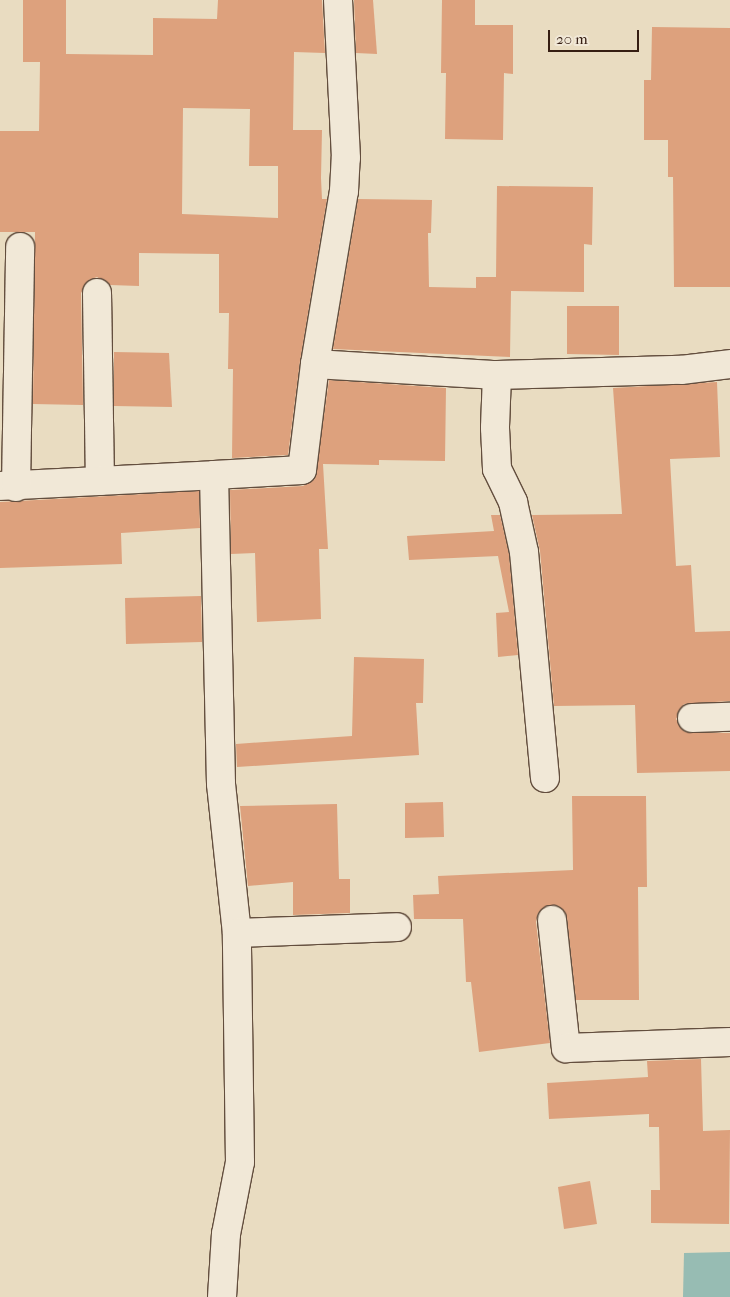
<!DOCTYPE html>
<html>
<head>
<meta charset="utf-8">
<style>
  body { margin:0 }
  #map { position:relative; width:730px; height:1297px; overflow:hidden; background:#e9dcc1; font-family:"IM FELL French Canon",serif }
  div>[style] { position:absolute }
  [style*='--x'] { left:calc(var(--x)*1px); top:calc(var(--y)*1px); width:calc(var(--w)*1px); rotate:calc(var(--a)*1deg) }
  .water>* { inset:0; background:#97bcb3 }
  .building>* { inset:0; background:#dda17d }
  .roads { filter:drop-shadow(1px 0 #634e3e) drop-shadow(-1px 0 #634e3e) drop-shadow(0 1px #634e3e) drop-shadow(0 -1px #634e3e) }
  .street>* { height:28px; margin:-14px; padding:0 14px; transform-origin:14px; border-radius:14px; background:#f1e8d7 }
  span { translate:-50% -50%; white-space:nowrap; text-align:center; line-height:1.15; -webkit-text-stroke:5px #f1e8d7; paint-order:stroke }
  .scale { position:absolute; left:548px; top:30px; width:91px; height:22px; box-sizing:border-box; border:2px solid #361e13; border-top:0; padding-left:6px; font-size:15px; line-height:18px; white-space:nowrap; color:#361e13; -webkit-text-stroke:4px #f1e8d7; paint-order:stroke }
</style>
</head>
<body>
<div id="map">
  <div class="water">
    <i style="clip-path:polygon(730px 1252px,730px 1297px,683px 1297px,684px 1253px)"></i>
  </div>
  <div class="building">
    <i style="clip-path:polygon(evenodd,23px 0,66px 0,66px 54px,153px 55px,153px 18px,217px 19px,218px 0,322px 0,325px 53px,294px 52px,293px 130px,322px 130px,321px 178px,322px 199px,327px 199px,300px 361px,288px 455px,232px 458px,233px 369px,228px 369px,229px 313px,219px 313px,219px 254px,139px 253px,139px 286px,110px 285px,97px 277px,89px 280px,81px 293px,83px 405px,33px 404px,35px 232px,0 232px,0 131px,39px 131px,40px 62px,23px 62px,23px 0,183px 108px,250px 109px,249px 166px,278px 166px,278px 218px,182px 214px,183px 108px)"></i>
    <i style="clip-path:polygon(354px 0,373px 0,377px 54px,356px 53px)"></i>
    <i style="clip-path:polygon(442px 0,475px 0,475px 25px,513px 25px,513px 74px,504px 73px,503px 140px,445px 139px,446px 73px,441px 73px)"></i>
    <i style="clip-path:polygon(652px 27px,730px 28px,730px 287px,674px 287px,673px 177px,668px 177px,668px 140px,644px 140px,644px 80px,651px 80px)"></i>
    <i style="clip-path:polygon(497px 186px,593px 187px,592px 245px,584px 244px,584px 292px,511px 291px,510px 357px,333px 349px,358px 199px,432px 200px,431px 233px,428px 233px,429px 287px,476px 288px,476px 277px,496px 277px)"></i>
    <i style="clip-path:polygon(567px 306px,619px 306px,619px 355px,567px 354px)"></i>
    <i style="clip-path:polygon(114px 352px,169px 353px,172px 407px,114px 406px)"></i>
    <i style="clip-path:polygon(329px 380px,446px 388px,445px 461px,379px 460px,379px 465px,323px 464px,328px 549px,319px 549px,321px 619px,257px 622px,255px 553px,231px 554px,230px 490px,303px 486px,315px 479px)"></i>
    <i style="clip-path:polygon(717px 382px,720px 457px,670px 459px,676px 566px,691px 565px,695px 632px,730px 631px,730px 701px,684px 704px,676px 719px,685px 732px,730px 733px,730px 771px,637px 773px,635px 705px,554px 706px,540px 551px,532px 515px,622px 514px,613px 388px)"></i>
    <i style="clip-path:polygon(199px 491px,200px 528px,121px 533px,122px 564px,0 568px,0 502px)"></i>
    <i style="clip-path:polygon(491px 515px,500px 515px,509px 554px,518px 655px,498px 657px,496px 613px,509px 612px,498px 556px,409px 560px,407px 536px,494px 531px)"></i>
    <i style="clip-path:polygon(201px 596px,202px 642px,126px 644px,125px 598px)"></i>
    <i style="clip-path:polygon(354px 657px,424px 659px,423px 703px,416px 703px,419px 755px,237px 767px,236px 744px,352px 736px)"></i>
    <i style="clip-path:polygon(572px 796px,646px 796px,647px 887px,638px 887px,639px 1000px,576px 1000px,567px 918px,559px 906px,550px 905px,538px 913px,536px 922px,550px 1043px,479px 1052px,471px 982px,466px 982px,463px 919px,414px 919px,413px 895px,439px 894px,438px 876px,573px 870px)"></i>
    <i style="clip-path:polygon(443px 802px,444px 837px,405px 838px,405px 803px)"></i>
    <i style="clip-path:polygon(337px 804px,339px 879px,350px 879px,350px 913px,293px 915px,293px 882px,248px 886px,240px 806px)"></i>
    <i style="clip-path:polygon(701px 1059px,703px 1131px,730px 1130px,729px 1224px,651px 1223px,651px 1190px,660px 1190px,659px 1127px,649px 1127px,649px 1114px,549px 1119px,547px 1083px,648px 1077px,647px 1061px)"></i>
    <i style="clip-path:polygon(590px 1181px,597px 1224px,564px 1229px,558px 1187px)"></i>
  </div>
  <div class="roads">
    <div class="street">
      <i style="--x:97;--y:293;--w:188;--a:89.1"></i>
      <i style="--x:315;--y:364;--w:182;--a:3.5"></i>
      <i style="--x:497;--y:375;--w:184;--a:-1.6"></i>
      <i style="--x:681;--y:370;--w:49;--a:-7"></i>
      <i style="--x:497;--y:375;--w:53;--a:92.2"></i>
      <i style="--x:495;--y:428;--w:41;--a:87.2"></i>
      <i style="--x:497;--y:469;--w:37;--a:64"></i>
      <i style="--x:513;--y:502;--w:51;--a:77.6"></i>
      <i style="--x:524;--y:552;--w:227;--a:84.7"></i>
      <i style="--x:214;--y:475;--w:88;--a:-3.3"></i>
      <i style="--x:302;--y:470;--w:107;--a:-83"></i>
      <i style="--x:315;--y:364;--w:175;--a:-80.5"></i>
      <i style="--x:344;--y:191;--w:33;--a:-87"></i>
      <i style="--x:346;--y:158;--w:158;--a:-92.9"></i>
      <i style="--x:0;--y:486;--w:214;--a:-2.9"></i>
      <i style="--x:214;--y:475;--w:309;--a:88.7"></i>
      <i style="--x:221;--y:784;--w:150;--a:83.9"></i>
      <i style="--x:237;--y:933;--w:160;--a:-2.1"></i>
      <i style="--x:16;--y:487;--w:240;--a:-89"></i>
      <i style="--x:692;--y:718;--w:38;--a:-2"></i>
      <i style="--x:552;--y:920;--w:129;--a:83.8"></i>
      <i style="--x:566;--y:1048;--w:164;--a:-2.1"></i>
      <i style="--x:222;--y:1297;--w:63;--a:-86.4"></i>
      <i style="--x:226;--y:1234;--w:73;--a:-79"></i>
      <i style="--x:240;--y:1162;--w:229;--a:-90.8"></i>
    </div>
  </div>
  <div class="scale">20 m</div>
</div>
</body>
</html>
